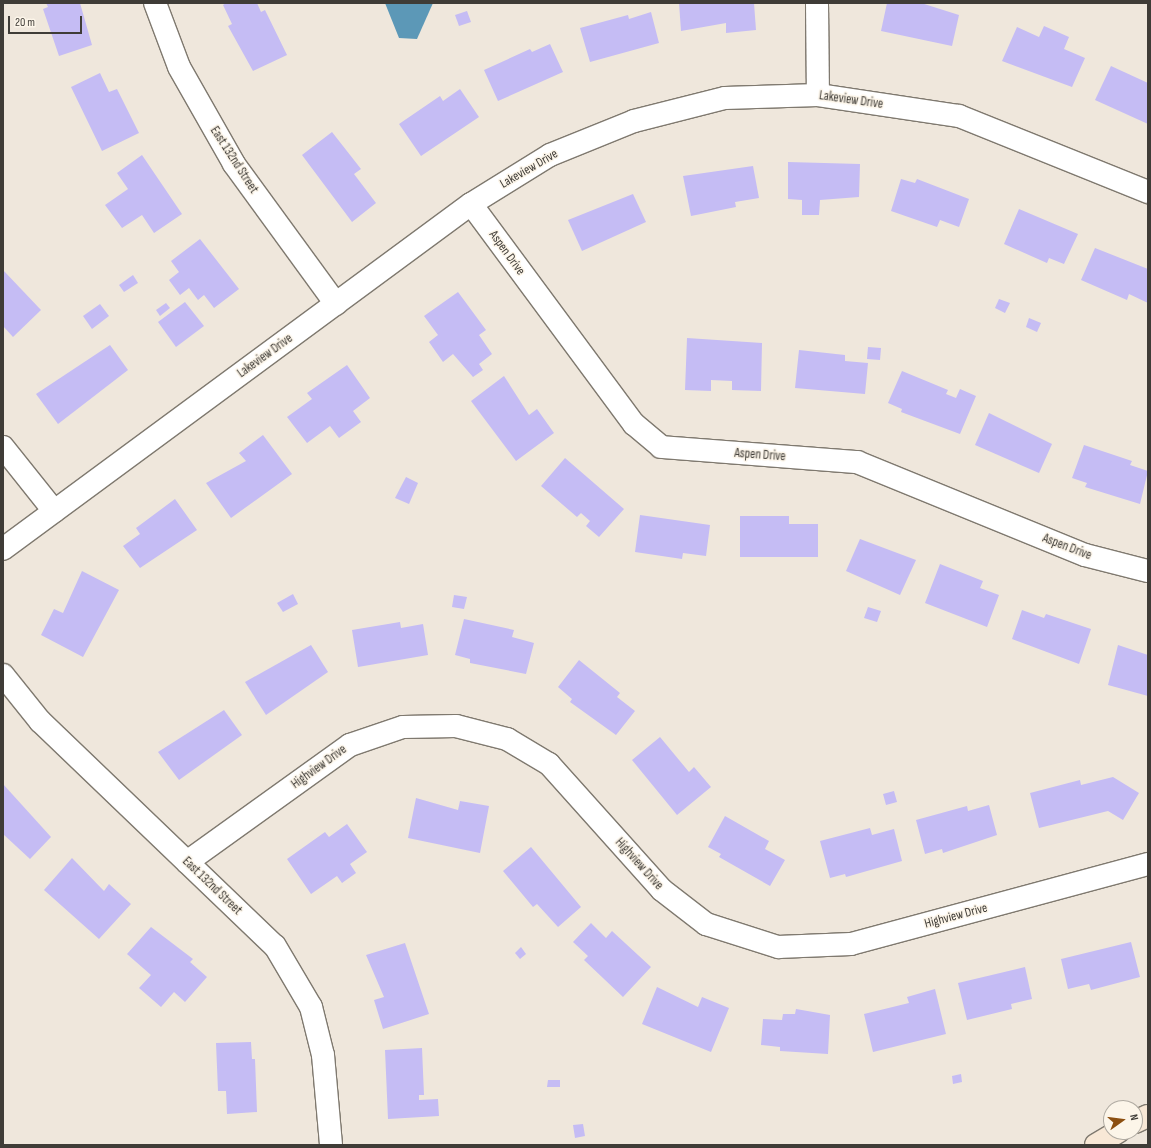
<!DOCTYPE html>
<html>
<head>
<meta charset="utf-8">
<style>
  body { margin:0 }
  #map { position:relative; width:1151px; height:1148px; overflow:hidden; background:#efe7dc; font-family:"Sofia Sans Condensed",sans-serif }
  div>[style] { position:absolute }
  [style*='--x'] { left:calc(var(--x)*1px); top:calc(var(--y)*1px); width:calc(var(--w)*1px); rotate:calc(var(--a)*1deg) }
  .water>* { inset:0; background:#5c98b7 }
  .building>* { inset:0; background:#c5bcf4 }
  .roads { filter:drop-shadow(1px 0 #7f796f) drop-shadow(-1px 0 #7f796f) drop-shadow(0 1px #7f796f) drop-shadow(0 -1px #7f796f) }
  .street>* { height:22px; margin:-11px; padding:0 11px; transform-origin:11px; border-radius:11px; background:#fff }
  .secondary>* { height:22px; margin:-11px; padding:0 11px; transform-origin:11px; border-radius:11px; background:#f8e8d6 }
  span { translate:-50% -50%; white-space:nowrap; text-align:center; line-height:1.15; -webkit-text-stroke:3px #fcf5e9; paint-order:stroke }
  .street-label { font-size:13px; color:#3f3c37 }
  .frame { position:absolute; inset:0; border:4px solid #3f3c37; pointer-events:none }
  .north { position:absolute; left:1103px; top:1100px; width:40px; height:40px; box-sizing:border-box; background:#fcf5e9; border:1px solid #b0aba2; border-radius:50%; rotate:76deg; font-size:11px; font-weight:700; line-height:16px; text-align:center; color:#3f3c37 }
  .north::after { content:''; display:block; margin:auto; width:14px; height:18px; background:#8c4f10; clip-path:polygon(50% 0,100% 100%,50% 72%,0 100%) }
  .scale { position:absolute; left:8px; top:16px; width:74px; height:18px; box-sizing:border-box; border:2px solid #3f3c37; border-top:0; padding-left:5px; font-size:12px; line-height:14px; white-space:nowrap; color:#3f3c37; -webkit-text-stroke:3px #fcf5e9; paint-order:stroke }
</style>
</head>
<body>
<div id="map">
  <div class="water">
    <i style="clip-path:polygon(385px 3px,433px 3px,417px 39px,399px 38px)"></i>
  </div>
  <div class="building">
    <i style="clip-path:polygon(46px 3px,80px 3px,92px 45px,59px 56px,43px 9px,48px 7px)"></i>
    <i style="clip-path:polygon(226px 3px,257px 3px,261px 12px,265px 10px,287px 55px,253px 71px,228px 26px,232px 24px,223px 5px)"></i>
    <i style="clip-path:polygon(679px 3px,754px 3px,756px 30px,726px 33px,726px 23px,681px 31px)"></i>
    <i style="clip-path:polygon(887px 3px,921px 3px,959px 15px,952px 46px,881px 31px)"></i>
    <i style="clip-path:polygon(467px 11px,471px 22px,459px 26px,455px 15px)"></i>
    <i style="clip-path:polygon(651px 12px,659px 43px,590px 62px,580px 28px,628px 15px,629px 19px)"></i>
    <i style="clip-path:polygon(1044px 26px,1069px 37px,1064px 49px,1085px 58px,1072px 87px,1002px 61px,1017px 27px,1039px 37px)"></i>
    <i style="clip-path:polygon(550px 44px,563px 72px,498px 101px,484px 70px,530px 49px,532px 52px)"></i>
    <i style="clip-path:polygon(1111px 66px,1148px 83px,1148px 124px,1095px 100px)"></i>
    <i style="clip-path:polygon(100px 73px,109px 92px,117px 89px,139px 133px,102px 151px,71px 87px)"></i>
    <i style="clip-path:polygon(460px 89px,479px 117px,421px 156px,399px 124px,440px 96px,443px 101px)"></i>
    <i style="clip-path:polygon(332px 132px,361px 169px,354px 174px,376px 203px,352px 222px,302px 155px)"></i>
    <i style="clip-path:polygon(142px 155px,182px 214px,154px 233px,142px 215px,122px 228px,105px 205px,128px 189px,117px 173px)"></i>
    <i style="clip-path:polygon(788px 162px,860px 164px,859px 197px,820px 200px,819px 215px,802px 215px,802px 200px,788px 199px)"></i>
    <i style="clip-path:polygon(753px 166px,759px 198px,735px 202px,736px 207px,691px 216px,683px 176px)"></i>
    <i style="clip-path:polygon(901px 179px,915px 183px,917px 179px,969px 199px,959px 227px,940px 220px,937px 227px,891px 211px)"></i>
    <i style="clip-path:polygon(633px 194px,646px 222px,582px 251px,568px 220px)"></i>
    <i style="clip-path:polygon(1019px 209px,1078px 234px,1064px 264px,1049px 258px,1047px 263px,1004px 244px)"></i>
    <i style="clip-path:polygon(200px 239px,239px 289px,214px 308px,204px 295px,198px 300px,189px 288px,180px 295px,169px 280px,179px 272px,171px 261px)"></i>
    <i style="clip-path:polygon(1095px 248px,1148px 269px,1148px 303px,1129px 294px,1127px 300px,1081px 280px)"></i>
    <i style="clip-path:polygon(3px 270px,41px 310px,13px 337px,3px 326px)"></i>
    <i style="clip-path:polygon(133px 275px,138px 283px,124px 292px,119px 285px)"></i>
    <i style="clip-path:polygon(458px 292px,486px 330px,479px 335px,492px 354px,479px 364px,483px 370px,473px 377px,453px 354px,443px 362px,429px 342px,438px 335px,424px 316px)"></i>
    <i style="clip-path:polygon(999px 299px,1010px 303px,1005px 313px,995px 308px)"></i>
    <i style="clip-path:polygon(185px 302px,204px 326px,176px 347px,158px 322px)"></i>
    <i style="clip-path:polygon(166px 303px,170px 308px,160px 316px,156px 310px)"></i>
    <i style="clip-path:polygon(100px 304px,109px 316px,92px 329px,83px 316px)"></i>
    <i style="clip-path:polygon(1029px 318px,1041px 323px,1037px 332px,1026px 327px)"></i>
    <i style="clip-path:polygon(687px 338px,762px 343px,761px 391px,732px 390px,732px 381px,711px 380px,711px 391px,685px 390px)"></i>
    <i style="clip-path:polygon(110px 345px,128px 370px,58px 424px,36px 394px)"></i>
    <i style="clip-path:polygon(868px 347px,881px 348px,880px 360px,867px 359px)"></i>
    <i style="clip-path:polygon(799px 350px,845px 355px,845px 361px,868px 363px,865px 394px,795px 388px)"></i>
    <i style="clip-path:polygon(347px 365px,370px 398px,353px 411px,361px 422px,339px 438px,330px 426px,307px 443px,287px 417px,312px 399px,307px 393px)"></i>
    <i style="clip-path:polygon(902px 371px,948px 390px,946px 394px,956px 398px,960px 389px,976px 396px,960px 434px,901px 412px,902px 409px,888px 403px)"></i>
    <i style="clip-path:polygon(504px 376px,529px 415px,537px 409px,554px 433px,516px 461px,471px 401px)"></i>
    <i style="clip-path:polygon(989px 413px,1052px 444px,1039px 473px,975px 445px)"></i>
    <i style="clip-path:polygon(263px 435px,292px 474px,231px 518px,206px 483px,246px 461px,239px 453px)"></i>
    <i style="clip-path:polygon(1084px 445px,1132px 461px,1130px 465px,1148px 471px,1140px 504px,1085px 487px,1087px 483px,1072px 478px)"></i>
    <i style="clip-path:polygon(565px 458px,624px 509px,599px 537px,586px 526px,590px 521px,581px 513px,577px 517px,541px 486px)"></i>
    <i style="clip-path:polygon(406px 477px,418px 483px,409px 504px,395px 498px)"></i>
    <i style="clip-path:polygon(175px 499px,197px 530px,140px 568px,123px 546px,140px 534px,136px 528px)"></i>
    <i style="clip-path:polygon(640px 515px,710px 525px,706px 556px,683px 553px,682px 559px,635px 552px)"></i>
    <i style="clip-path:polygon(740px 516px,789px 516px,789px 524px,818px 524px,818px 557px,740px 557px)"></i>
    <i style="clip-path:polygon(860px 539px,916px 560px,900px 595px,846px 571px)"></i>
    <i style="clip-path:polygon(940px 564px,983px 581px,980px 588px,999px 595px,987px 627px,925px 603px)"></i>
    <i style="clip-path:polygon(82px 571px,119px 590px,83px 657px,41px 635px,54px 609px,63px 613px)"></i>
    <i style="clip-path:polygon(293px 594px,298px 604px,283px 612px,277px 603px)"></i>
    <i style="clip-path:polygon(454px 595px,467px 597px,464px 609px,452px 607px)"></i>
    <i style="clip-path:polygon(868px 607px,881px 611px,877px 622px,864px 618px)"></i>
    <i style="clip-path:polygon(1022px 610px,1044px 618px,1046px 614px,1091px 629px,1079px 664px,1012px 639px)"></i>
    <i style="clip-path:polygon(464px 619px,514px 630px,512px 637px,534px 643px,526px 674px,470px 663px,470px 659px,455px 655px)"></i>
    <i style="clip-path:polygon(400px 622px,401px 628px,423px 624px,428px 655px,358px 667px,352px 630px)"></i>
    <i style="clip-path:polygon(311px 645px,328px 672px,266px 715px,245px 682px)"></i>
    <i style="clip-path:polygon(1118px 645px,1148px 655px,1148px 696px,1108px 685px)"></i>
    <i style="clip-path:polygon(579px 660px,620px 693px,617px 697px,635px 711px,616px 735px,570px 702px,572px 699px,558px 687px)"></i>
    <i style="clip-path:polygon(224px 710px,242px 735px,179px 780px,158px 752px)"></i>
    <i style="clip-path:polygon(660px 737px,689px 772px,694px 767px,711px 787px,677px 815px,632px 760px)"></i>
    <i style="clip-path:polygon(1113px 777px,1139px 793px,1123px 820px,1108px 811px,1039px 828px,1030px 793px,1080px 780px,1081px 785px)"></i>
    <i style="clip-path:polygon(3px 784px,51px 837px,30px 859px,3px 834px)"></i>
    <i style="clip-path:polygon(894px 791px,897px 802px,886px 805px,883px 794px)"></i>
    <i style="clip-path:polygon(416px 798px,458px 810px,460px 801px,489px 806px,480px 853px,408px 838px)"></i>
    <i style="clip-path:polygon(989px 805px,997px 835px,943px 853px,942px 849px,925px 854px,916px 820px,967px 806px,968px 811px)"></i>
    <i style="clip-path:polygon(725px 816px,769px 841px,765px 849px,785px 860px,770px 886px,719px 857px,721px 854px,708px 847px)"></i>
    <i style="clip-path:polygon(347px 824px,367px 852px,350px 864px,356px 873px,342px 883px,337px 876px,311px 894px,287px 859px,325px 832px,329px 837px)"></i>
    <i style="clip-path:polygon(870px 828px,872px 835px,894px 829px,902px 861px,846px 877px,845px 874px,830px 878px,820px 841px)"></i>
    <i style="clip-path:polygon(531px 847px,581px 907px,558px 927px,537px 904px,533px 907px,503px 871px)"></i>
    <i style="clip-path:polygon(72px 858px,104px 891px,109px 884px,131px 904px,99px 939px,44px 890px)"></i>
    <i style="clip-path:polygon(591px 923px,606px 938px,612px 931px,651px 967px,623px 997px,584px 960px,588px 956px,573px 942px)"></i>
    <i style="clip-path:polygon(151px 927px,193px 959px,190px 962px,207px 977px,185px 1002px,174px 992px,161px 1007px,139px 988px,151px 975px,127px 954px)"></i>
    <i style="clip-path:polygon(1131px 942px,1140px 977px,1091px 990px,1089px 984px,1068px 989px,1061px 959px)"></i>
    <i style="clip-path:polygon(405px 943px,429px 1014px,383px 1029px,374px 1000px,384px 997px,366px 955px)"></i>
    <i style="clip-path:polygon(521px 947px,526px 954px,520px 959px,515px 953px)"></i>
    <i style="clip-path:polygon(1025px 967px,1032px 999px,1011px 1004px,1012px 1009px,967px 1020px,958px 983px)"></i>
    <i style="clip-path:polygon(657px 987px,698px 1007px,702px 997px,729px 1008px,711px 1052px,642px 1024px)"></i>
    <i style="clip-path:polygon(935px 989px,946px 1034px,873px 1052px,864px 1014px,909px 1003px,907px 997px)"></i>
    <i style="clip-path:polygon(796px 1009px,830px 1015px,828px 1054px,780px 1051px,780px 1047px,761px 1045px,763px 1019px,782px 1020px,783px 1014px,795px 1014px)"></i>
    <i style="clip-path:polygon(251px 1042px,252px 1059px,255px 1059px,257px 1112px,227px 1114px,226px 1091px,218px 1091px,216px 1043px)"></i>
    <i style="clip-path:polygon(422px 1048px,424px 1095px,419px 1095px,419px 1100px,438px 1099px,439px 1116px,388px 1119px,385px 1050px)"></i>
    <i style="clip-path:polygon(961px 1074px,962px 1082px,953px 1084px,952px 1076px)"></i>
    <i style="clip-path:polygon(548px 1080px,560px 1080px,560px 1087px,547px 1087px)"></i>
    <i style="clip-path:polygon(583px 1124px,585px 1136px,575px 1138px,573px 1125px)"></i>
  </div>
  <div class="roads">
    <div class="street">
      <i style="--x:155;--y:3;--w:68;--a:69.4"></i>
      <i style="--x:179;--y:67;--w:112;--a:60.4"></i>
      <i style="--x:234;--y:164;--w:173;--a:53.9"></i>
      <i style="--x:817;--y:3;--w:92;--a:89.4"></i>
      <i style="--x:471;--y:204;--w:274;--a:53.5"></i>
      <i style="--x:634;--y:424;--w:35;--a:40"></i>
      <i style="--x:661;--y:447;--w:197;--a:4.4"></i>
      <i style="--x:857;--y:462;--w:246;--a:22.2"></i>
      <i style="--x:1085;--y:555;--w:65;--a:14.3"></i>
      <i style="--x:3;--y:447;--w:82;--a:51.4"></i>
      <i style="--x:3;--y:549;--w:581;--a:-36.4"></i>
      <i style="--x:471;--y:204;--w:93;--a:-31.8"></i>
      <i style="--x:550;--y:155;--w:91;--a:-22"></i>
      <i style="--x:634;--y:121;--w:94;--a:-14.2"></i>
      <i style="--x:725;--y:98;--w:93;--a:-1.8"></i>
      <i style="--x:818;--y:95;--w:143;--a:8.5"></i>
      <i style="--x:959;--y:116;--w:204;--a:21.9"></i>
      <i style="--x:3;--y:675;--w:59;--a:51.2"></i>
      <i style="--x:40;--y:721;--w:325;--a:43.8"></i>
      <i style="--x:275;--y:946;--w:71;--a:59.5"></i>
      <i style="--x:311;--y:1007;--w:49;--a:76"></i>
      <i style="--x:323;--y:1055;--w:90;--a:84.9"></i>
      <i style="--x:187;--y:862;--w:201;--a:-35.7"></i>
      <i style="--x:350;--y:745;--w:56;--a:-18.8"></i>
      <i style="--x:403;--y:727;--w:53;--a:-1.1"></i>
      <i style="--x:456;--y:726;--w:53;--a:14.3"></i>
      <i style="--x:507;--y:739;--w:49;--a:30.8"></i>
      <i style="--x:549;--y:764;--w:169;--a:48.1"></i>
      <i style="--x:662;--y:890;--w:56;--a:37.7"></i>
      <i style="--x:706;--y:924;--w:76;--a:17.7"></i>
      <i style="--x:778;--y:947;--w:73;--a:-2.4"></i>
      <i style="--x:851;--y:944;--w:308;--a:-15.1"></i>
    </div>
    <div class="secondary">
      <i style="--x:1135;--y:1122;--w:14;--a:-25"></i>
      <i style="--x:1096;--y:1145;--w:26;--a:-31"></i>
    </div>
  </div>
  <div class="street-label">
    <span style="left:851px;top:100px;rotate:8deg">Lakeview Drive</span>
    <span style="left:234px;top:160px;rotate:57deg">East 132nd Street</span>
    <span style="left:529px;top:169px;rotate:-30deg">Lakeview Drive</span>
    <span style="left:507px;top:253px;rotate:54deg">Aspen Drive</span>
    <span style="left:265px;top:356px;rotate:-36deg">Lakeview Drive</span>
    <span style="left:760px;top:455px;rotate:4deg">Aspen Drive</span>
    <span style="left:1067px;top:547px;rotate:21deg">Aspen Drive</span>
    <span style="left:319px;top:767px;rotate:-36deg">Highview Drive</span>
    <span style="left:639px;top:864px;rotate:48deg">Highview Drive</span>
    <span style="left:212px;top:886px;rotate:44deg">East 132nd Street</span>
    <span style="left:956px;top:916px;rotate:-15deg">Highview Drive</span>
  </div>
  <div class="frame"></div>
  <div class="north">N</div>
  <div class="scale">20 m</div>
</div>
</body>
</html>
